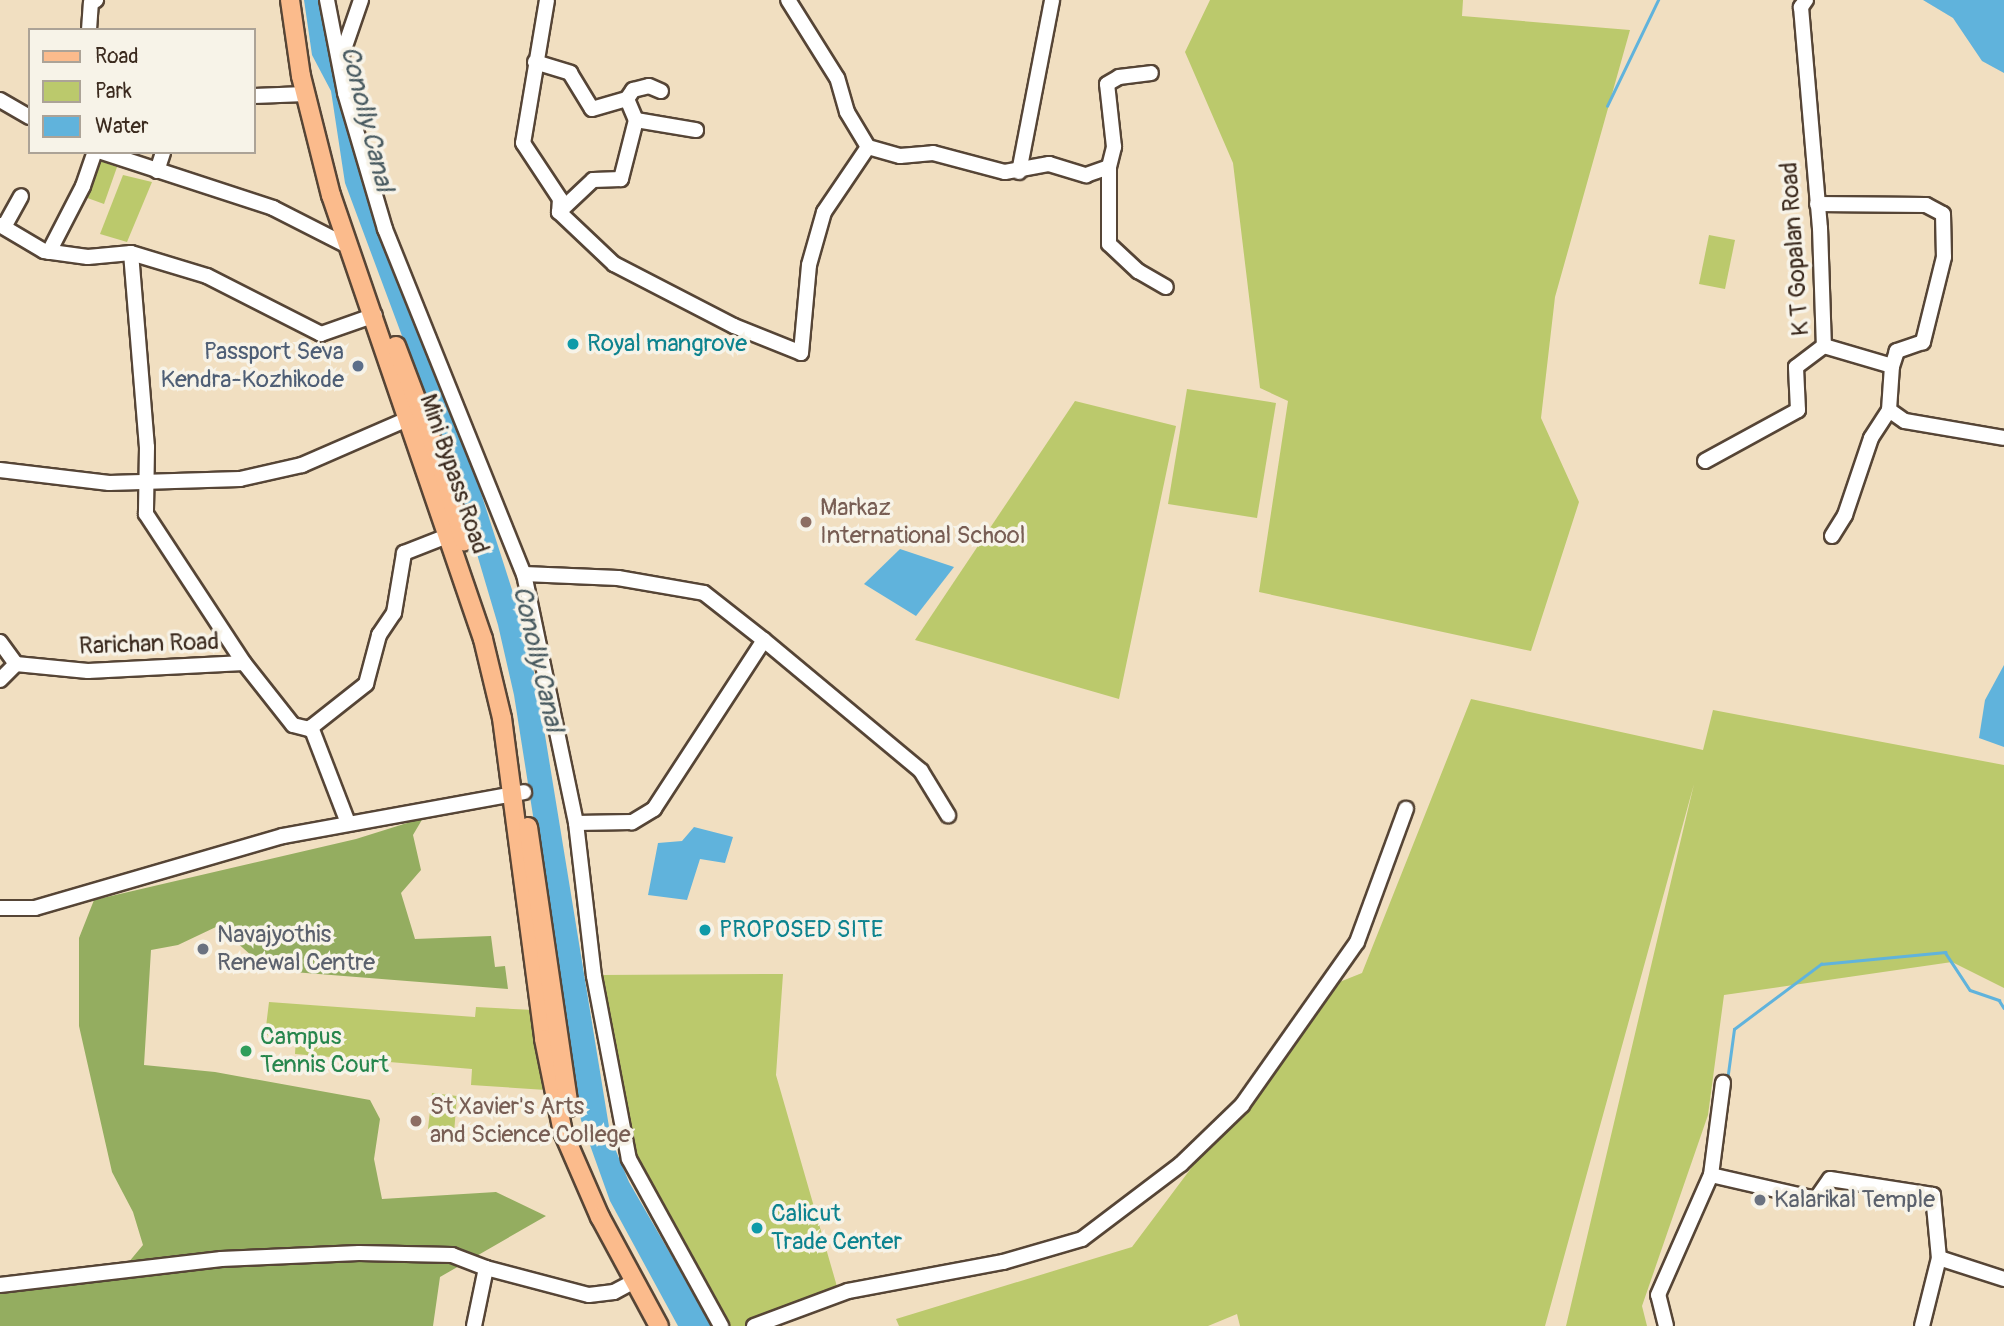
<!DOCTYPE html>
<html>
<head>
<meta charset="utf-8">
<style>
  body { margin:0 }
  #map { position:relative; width:2004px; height:1326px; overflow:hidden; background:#f1dfc1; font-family:Pangolin,sans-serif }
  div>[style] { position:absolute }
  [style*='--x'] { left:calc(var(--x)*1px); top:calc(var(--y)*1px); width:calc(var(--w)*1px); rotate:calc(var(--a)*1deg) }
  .green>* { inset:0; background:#bbc96c }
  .forest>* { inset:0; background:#94ad60 }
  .water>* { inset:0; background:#60b3dc }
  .stream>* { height:2.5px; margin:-1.25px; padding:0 1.25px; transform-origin:1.25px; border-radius:1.25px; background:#60b3dc }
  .roads { filter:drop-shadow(2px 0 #564536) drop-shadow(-2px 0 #564536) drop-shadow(0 2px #564536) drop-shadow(0 -2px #564536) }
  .minor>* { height:14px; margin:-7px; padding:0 7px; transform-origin:7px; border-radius:7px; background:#fff }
  .major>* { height:18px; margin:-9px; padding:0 9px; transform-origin:9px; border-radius:9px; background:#fbbb8c }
  .dots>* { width:19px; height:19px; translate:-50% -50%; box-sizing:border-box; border:4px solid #f7f3e8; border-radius:50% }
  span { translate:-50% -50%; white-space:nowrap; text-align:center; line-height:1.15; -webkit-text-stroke:7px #f7f3e8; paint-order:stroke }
  .street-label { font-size:24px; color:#3b2a1e }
  .culture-label { font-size:24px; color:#0d838f }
  .left { translate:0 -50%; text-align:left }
  .service-label { font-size:24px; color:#4e5e75 }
  .right { translate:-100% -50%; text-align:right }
  .education-label { font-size:24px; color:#785e54 }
  .worship-label { font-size:24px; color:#5b616d }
  .leisure-label { font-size:24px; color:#27864d }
  .water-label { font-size:26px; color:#485a60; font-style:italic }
  .legend { position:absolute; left:28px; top:28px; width:228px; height:126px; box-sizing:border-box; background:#f7f3e8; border:2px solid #aca397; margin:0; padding:9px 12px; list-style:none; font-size:21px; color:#3b2a1e }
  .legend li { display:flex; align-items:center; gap:14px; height:35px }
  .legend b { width:35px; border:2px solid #aca397 }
</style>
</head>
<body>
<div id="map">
  <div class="green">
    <i style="clip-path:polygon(1210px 0,1463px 0,1462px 16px,1630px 30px,1555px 297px,1541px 418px,1579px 502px,1531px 651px,1259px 592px,1288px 401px,1260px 388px,1233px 163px,1185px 52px)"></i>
    <i style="clip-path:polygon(95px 159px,117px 167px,104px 204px,82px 196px)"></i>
    <i style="clip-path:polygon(123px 175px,152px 182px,127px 242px,100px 234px)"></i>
    <i style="clip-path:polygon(1709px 235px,1735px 240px,1725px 289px,1699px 284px)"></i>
    <i style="clip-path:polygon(1187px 389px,1276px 403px,1257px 518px,1168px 504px)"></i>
    <i style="clip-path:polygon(1075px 401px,1176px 426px,1119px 699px,915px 640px)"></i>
    <i style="clip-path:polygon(1471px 699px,1703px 750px,1713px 710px,2004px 765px,2004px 988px,1952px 962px,1724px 995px,1708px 1115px,1642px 1306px,1647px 1326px,1566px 1326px,1694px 784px,1545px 1326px,1240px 1326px,1237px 1314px,1208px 1326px,899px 1326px,896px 1319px,1132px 1247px,1327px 987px,1362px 973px)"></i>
    <i style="clip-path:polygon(783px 974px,776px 1075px,838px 1290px,745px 1326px,728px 1326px,635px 1156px,600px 975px)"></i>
    <i style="clip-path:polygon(269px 1002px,475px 1017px,476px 1007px,534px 1010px,546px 1090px,471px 1085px,472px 1069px,295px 1054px,296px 1037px,265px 1035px)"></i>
    <i style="clip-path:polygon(432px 1093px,457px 1096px,454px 1133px,428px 1129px)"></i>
  </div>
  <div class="forest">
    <i style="clip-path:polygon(423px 818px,413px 835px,421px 870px,401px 893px,415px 939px,491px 936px,495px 967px,505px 966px,508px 989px,268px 970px,218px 926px,178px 945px,151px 950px,144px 1065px,215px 1072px,370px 1100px,380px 1119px,374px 1159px,382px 1199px,496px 1192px,546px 1216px,440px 1277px,433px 1326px,0 1326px,0 1285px,123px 1269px,143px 1245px,133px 1212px,112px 1172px,79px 1026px,79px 938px,94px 900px,356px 839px)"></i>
  </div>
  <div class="water">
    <i style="clip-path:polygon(304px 0,324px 0,384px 243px,474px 471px,514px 596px,536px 680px,611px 1139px,629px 1182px,712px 1326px,678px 1326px,610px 1201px,581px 1120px,514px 695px,498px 625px,452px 470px,345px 183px,331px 91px,312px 55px)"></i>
    <i style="clip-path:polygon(1923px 0,2004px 0,2004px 73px,1982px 61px,1953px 18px)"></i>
    <i style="clip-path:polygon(900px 549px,954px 567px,916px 616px,864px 584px)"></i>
    <i style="clip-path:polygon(2004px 665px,2004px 747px,1979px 738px,1985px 700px)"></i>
    <i style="clip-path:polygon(694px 827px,733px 837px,725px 863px,700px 859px,687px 900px,648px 895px,658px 843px,682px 841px)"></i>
  </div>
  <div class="stream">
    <i style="--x:1607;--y:106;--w:118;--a:-64.3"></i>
    <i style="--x:1727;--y:1081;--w:52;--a:-82.3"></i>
    <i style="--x:1734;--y:1029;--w:109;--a:-36.8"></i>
    <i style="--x:1821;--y:964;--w:125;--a:-5.5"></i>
    <i style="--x:1945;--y:952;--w:45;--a:56.7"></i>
    <i style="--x:1970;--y:990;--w:31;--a:19"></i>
    <i style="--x:1999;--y:1000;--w:9;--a:58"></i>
  </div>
  <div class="roads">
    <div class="minor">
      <i style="--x:327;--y:0;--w:95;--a:79"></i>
      <i style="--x:345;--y:93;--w:142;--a:73.6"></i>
      <i style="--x:385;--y:229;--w:372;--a:68.1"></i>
      <i style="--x:524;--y:574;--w:254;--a:78.2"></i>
      <i style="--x:576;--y:823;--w:154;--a:83.3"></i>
      <i style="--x:594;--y:976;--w:186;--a:79.2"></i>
      <i style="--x:629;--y:1159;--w:191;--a:61.1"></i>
      <i style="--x:547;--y:0;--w:145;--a:99.5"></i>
      <i style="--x:523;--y:143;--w:67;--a:56.5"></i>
      <i style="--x:560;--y:199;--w:13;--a:94"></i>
      <i style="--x:559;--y:212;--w:76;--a:43.4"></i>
      <i style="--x:614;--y:264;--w:135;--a:27.3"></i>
      <i style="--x:734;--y:326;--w:72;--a:21.9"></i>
      <i style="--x:801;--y:353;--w:88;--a:-84.8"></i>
      <i style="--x:809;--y:265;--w:55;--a:-74.2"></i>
      <i style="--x:824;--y:212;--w:78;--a:-55.9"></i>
      <i style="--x:868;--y:147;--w:41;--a:-121"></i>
      <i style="--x:847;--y:112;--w:35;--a:-106"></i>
      <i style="--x:837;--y:78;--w:92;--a:-122.1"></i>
      <i style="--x:1806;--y:0;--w:9;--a:126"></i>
      <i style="--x:1801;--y:7;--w:222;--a:85.1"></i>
      <i style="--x:1820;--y:228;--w:118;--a:88.1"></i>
      <i style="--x:1824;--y:346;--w:71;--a:16.4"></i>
      <i style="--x:1892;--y:366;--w:44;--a:93.9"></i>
      <i style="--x:1889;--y:410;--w:19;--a:35"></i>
      <i style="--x:1905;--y:421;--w:100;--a:9.7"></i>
      <i style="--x:89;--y:30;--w:27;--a:-86"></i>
      <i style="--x:91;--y:3;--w:6;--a:-31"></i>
      <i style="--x:340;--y:61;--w:65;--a:-71"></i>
      <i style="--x:535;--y:62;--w:37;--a:17"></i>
      <i style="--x:570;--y:73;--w:42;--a:58.6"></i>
      <i style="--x:592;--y:109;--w:36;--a:-16"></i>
      <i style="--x:627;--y:99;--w:23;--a:67"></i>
      <i style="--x:636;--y:120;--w:61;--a:104.3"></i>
      <i style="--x:621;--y:179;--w:28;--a:178"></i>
      <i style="--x:593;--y:180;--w:47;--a:136.7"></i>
      <i style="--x:254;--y:96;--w:51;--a:-2.2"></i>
      <i style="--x:627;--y:99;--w:11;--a:-56"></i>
      <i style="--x:633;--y:90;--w:16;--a:-14"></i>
      <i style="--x:649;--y:86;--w:13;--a:23"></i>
      <i style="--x:0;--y:100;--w:34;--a:30"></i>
      <i style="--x:636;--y:120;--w:61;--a:9.5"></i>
      <i style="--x:868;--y:147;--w:33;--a:16"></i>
      <i style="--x:900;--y:156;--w:33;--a:-5"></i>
      <i style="--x:933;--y:153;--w:74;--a:14.8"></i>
      <i style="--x:1005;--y:172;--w:45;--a:-10.3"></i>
      <i style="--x:1049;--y:164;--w:39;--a:17"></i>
      <i style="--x:1086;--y:175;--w:24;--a:-19"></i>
      <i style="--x:1109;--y:167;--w:21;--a:-76"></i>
      <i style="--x:1114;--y:147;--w:63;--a:-96.3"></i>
      <i style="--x:1107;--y:84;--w:14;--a:-30"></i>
      <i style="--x:1119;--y:77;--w:32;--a:-7"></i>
      <i style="--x:102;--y:152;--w:180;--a:18.1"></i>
      <i style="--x:273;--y:208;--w:86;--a:26.9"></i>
      <i style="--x:1109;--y:167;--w:77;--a:90"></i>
      <i style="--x:1109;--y:244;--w:40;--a:43"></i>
      <i style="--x:1138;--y:271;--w:32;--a:30"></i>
      <i style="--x:157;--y:171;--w:20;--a:-72"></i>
      <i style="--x:1019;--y:172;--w:175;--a:-79.1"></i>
      <i style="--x:1817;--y:204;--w:109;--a:0.5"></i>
      <i style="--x:1926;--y:205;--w:19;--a:28"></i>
      <i style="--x:1943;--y:214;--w:43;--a:88.7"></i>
      <i style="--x:1944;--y:257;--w:88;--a:103.9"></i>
      <i style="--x:1923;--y:342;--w:28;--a:161"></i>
      <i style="--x:1897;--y:351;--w:16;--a:108"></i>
      <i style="--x:0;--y:225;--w:51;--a:30.6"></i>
      <i style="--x:44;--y:251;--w:44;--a:7.8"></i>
      <i style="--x:88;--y:257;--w:43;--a:-5.3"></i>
      <i style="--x:131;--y:253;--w:79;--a:16.8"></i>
      <i style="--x:207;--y:276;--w:128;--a:27"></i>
      <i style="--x:321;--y:334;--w:57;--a:-19.4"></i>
      <i style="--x:4;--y:227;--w:35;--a:-61"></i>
      <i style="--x:49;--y:252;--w:74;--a:-62.7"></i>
      <i style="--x:83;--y:186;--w:36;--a:-71"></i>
      <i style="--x:131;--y:253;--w:195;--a:85.3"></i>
      <i style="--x:147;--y:447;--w:67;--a:90.9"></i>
      <i style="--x:146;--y:514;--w:178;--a:56.7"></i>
      <i style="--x:1705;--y:461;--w:106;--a:-28.7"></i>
      <i style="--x:1798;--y:410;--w:43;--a:-92.7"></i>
      <i style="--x:1796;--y:367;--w:35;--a:-37"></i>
      <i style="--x:0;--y:470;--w:110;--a:6.8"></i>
      <i style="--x:109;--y:483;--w:131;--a:-1.7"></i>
      <i style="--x:240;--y:479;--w:64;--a:-12.7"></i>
      <i style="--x:302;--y:465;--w:116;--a:-23.5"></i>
      <i style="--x:1832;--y:536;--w:25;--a:-58"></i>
      <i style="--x:1845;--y:515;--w:81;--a:-71.3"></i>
      <i style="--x:1871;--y:438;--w:33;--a:-57"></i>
      <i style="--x:524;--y:574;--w:94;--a:2.4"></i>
      <i style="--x:618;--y:578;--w:87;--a:9.9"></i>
      <i style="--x:704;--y:593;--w:76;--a:38.1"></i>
      <i style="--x:764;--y:640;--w:202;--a:123.1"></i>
      <i style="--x:654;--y:809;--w:26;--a:149"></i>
      <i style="--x:632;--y:822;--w:56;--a:179"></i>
      <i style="--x:764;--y:640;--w:204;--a:39.8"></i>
      <i style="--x:921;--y:771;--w:52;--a:58.5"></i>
      <i style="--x:0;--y:642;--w:27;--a:54"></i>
      <i style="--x:0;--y:680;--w:23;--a:-45"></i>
      <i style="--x:16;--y:664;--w:72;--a:5.6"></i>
      <i style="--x:88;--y:671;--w:156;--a:-2.9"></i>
      <i style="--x:244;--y:663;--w:79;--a:51.7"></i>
      <i style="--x:293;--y:725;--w:16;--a:14"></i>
      <i style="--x:309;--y:729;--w:73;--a:-38.3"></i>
      <i style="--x:366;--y:684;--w:51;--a:-75.1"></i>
      <i style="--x:379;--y:635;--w:27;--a:-56"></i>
      <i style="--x:394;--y:613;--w:61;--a:-80.5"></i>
      <i style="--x:404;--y:553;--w:49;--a:-21.4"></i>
      <i style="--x:311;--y:727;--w:103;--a:68.9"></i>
      <i style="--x:0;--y:908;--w:35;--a:0"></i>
      <i style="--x:35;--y:908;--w:258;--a:-16.2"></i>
      <i style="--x:283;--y:836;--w:245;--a:-10.3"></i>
      <i style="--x:1711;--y:1175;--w:108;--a:12.9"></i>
      <i style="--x:1816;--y:1199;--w:24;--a:-55"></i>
      <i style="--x:1830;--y:1179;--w:104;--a:8.8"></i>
      <i style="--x:1933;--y:1195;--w:63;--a:84.6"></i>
      <i style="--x:1939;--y:1258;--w:68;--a:17.9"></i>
      <i style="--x:0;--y:1285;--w:223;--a:-6.7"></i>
      <i style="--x:221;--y:1259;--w:138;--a:-2.5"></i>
      <i style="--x:359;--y:1253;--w:93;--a:1.2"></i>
      <i style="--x:452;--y:1255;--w:36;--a:21"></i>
      <i style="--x:474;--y:1326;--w:59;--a:-78.3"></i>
      <i style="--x:486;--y:1268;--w:106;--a:14.7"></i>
      <i style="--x:589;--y:1295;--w:25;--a:-7"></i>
      <i style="--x:614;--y:1292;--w:21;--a:-28"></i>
      <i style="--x:754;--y:1326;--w:100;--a:-20.4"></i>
      <i style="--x:848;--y:1291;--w:158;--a:-10.6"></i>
      <i style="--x:1003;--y:1262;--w:82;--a:-16.2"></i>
      <i style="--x:1082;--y:1239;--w:124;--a:-37.1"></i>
      <i style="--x:1181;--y:1164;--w:85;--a:-44"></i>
      <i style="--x:1242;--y:1105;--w:199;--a:-54.8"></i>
      <i style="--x:1357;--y:942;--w:142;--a:-69.8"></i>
      <i style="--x:1666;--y:1326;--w:32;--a:-104"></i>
      <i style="--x:1658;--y:1295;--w:131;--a:-66.2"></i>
      <i style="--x:1711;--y:1175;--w:93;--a:-82.6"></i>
      <i style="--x:1922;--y:1326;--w:70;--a:-76"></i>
    </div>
    <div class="major">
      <i style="--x:290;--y:0;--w:77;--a:81.8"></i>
      <i style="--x:301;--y:76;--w:123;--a:75.9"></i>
      <i style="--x:331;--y:195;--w:469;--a:71.1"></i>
      <i style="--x:483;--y:639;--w:81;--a:76.5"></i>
      <i style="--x:502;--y:718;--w:324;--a:82.5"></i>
      <i style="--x:544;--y:1039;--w:95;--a:78.5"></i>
      <i style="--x:563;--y:1132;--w:93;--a:66.5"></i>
      <i style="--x:600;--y:1217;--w:124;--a:61.6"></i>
      <i style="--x:396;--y:346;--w:124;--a:69.2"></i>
      <i style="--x:440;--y:462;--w:83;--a:73.1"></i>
      <i style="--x:528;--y:827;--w:283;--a:81.7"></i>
    </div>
  </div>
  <div class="dots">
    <i style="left:573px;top:344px;background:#0f9aa8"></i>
    <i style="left:358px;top:366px;background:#5c6f8a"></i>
    <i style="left:806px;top:522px;background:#8d6e63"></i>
    <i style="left:705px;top:930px;background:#0f9aa8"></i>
    <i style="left:203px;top:949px;background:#6b7280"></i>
    <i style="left:246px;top:1051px;background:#2e9e5b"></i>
    <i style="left:416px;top:1121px;background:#8d6e63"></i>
    <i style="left:1760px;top:1200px;background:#6b7280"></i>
    <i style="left:757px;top:1228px;background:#0f9aa8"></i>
  </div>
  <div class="street-label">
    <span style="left:1795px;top:249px;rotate:-94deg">K T Gopalan Road</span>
    <span style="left:454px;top:474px;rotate:71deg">Mini Bypass Road</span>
    <span style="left:149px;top:644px;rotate:-2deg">Rarichan Road</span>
  </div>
  <div class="culture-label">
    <span class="left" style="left:587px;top:344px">Royal mangrove</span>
    <span class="left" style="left:719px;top:930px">PROPOSED SITE</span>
    <span class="left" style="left:771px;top:1228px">Calicut<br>Trade Center</span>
  </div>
  <div class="service-label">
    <span class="right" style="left:344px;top:366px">Passport Seva<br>Kendra-Kozhikode</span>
  </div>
  <div class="education-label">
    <span class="left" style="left:820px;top:522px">Markaz<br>International School</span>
    <span class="left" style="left:430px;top:1121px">St Xavier's Arts<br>and Science College</span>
  </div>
  <div class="worship-label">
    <span class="left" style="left:217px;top:949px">Navajyothis<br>Renewal Centre</span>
    <span class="left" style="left:1774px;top:1200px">Kalarikal Temple</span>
  </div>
  <div class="leisure-label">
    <span class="left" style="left:260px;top:1051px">Campus<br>Tennis Court</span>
  </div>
  <div class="water-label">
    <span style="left:366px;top:119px;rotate:76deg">Conolly Canal</span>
    <span style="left:537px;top:659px;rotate:77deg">Conolly Canal</span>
  </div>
  <ul class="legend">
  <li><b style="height:9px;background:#fbbb8c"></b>Road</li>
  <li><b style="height:19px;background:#bbc96c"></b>Park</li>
  <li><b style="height:19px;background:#60b3dc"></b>Water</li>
  </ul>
</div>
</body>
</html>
